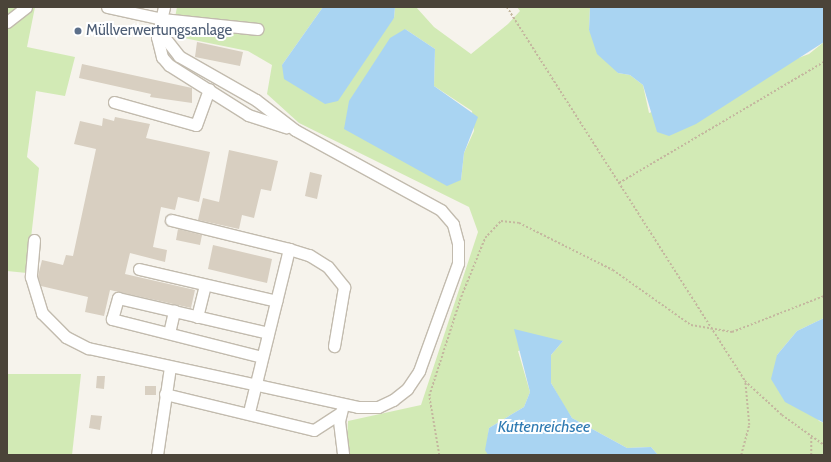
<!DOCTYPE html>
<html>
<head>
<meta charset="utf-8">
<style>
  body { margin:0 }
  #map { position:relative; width:831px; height:462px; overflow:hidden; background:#f6f3ec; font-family:Cabin,sans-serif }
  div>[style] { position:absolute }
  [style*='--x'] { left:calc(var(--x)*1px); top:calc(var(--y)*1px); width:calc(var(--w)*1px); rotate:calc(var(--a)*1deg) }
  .green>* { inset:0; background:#d2eab5 }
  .water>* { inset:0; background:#a9d4f2 }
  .building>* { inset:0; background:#d8cfc1 }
  .path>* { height:1.5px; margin-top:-0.75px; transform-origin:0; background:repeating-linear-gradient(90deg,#c4b79f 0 2px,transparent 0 4px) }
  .roads { filter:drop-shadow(1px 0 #c2bbae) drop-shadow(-1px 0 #c2bbae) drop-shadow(0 1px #c2bbae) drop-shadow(0 -1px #c2bbae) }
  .minor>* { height:11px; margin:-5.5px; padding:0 5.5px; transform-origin:5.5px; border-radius:5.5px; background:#fff }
  .dots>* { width:11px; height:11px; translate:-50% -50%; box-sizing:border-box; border:2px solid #fff; border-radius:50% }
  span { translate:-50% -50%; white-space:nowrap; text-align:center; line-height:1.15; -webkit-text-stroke:4px #fff; paint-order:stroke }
  .service-label { font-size:15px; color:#4e5e75 }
  .left { translate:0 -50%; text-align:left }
  .water-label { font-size:16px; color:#2e7ab2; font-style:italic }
  .frame { position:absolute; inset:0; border:8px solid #4b4439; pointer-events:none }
</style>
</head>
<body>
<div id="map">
  <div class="green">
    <i style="clip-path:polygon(7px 7px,35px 7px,27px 47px,75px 57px,65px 96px,36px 91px,27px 157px,39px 168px,27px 273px,7px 271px)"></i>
    <i style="clip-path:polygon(evenodd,177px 7px,323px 7px,282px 65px,394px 18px,395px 7px,416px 7px,434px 27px,471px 54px,508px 24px,520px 11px,517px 7px,590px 7px,589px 30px,618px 73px,630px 75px,643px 85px,649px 113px,809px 54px,824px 42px,824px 318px,797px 331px,777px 355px,819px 421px,824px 423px,824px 455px,658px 455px,651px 447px,627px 448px,572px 418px,564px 406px,551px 383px,551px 355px,563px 341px,518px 351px,530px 392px,524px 407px,489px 428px,486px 450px,488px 455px,346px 455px,348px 421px,421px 405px,478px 232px,469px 207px,299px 123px,267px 94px,272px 65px,248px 51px,184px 38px,173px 28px,177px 7px,405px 29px,435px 49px,434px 86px,472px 111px,474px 131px,464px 153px,461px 180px,405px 29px)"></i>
    <i style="clip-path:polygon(7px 374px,81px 374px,72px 455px,7px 455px)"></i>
  </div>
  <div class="water">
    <i style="clip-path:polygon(323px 7px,395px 7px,394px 18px,338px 101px,325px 104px,284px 79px,282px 65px)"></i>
    <i style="clip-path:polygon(590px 7px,824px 7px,824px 42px,696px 124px,669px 136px,657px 132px,643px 85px,630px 75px,618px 73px,597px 54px,589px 30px)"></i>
    <i style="clip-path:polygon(405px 29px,435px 49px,434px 86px,478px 117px,464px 153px,461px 180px,447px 186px,344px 129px,349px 101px,390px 38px)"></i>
    <i style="clip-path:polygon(824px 318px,824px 423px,785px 402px,771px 379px,777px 355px,797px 331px)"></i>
    <i style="clip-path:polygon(514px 329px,563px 341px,551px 355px,551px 383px,572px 418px,627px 448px,651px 447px,658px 455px,488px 455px,485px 450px,489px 428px,524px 407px,530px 392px)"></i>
  </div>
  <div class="building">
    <i style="clip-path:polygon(197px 42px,243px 52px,240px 66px,195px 57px)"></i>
    <i style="clip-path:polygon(82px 64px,192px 88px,192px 103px,150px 97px,151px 94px,79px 78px)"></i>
    <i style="clip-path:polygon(115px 117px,150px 124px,146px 138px,210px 152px,199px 202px,178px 197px,175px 210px,161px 207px,153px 247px,167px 250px,165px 262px,130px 253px,125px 274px,195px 290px,191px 308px,110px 290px,104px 316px,85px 312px,88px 297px,41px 286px,38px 276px,42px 260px,63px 265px,66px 255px,73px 256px,96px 149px,74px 144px,80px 121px,102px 126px,103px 118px,114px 121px)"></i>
    <i style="clip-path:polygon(229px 150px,278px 161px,271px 191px,261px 189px,254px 218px,242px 215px,239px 229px,198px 220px,203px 198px,219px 202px)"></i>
    <i style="clip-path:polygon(310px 172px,322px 175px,317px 199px,305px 196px)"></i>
    <i style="clip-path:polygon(178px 229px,202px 235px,200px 245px,176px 240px)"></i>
    <i style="clip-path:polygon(213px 245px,272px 259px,267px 283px,208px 269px)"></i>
    <i style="clip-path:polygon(97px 376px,105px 376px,104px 389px,96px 388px)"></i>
    <i style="clip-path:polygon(145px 386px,156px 386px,156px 395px,145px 395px)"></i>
    <i style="clip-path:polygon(91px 415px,102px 416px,100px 430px,89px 428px)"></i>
  </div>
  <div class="path">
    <i style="--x:507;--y:7;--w:443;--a:57.5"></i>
    <i style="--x:745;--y:381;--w:50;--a:42.6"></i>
    <i style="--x:782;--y:415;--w:52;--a:35.5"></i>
    <i style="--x:619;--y:183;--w:238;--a:-30.6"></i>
    <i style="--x:439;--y:455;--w:60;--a:-99.6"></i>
    <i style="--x:429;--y:396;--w:104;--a:-72.1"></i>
    <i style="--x:461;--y:297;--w:64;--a:-67.9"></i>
    <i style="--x:485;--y:238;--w:23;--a:-47"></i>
    <i style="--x:501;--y:221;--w:18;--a:6"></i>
    <i style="--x:519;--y:223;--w:105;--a:26.6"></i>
    <i style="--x:613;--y:270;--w:95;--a:35.2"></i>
    <i style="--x:691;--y:325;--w:42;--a:9.7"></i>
    <i style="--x:732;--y:332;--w:99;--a:-21.4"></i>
    <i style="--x:741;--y:455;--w:31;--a:-75"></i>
    <i style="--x:749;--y:425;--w:44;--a:-95.2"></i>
    <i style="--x:811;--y:455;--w:19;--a:-90"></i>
  </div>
  <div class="roads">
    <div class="minor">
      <i style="--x:107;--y:7;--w:56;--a:12.3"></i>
      <i style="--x:162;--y:19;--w:96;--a:6"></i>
      <i style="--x:164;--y:7;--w:31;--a:103"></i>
      <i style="--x:157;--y:37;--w:21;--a:76"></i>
      <i style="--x:162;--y:57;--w:11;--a:49"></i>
      <i style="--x:169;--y:65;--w:93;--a:32.3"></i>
      <i style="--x:248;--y:115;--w:40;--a:18"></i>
      <i style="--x:7;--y:22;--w:24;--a:-38"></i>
      <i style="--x:114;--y:102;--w:85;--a:15.7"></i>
      <i style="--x:196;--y:125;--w:38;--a:-70"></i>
      <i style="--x:171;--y:220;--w:122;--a:13.8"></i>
      <i style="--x:289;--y:249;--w:168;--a:103.8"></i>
      <i style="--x:34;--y:240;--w:37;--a:95"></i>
      <i style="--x:31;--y:277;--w:38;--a:73"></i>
      <i style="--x:42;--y:313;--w:34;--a:45"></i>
      <i style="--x:66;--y:337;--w:25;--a:27"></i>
      <i style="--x:88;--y:348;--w:276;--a:12.3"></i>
      <i style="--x:358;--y:407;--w:20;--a:0"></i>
      <i style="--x:378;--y:407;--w:17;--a:-25"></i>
      <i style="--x:393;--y:400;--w:18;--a:-38"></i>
      <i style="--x:407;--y:389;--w:22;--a:-56"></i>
      <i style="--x:419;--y:371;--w:115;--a:-70.1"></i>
      <i style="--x:458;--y:263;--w:20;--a:-90"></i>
      <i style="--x:458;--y:243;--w:20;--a:-105"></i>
      <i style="--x:453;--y:224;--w:18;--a:-131"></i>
      <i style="--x:441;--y:210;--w:166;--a:-151.3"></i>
      <i style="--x:295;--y:130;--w:49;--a:-142.4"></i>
      <i style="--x:256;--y:100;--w:89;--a:-150.3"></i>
      <i style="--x:179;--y:56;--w:24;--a:-128"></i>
      <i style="--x:164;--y:37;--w:12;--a:-99"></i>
      <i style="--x:289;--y:249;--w:21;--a:17"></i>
      <i style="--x:309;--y:255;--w:22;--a:32"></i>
      <i style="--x:328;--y:267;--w:26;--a:51"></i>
      <i style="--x:344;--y:287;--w:60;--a:99.6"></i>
      <i style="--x:139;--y:269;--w:141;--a:13.1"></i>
      <i style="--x:197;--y:317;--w:33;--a:-76"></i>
      <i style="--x:169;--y:333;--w:23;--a:-77"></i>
      <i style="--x:262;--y:357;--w:155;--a:-165.8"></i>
      <i style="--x:112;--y:319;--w:22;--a:-74"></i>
      <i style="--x:118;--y:298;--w:154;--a:13.1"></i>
      <i style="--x:165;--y:394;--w:153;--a:13.6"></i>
      <i style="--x:314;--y:430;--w:31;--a:-33"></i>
      <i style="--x:342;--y:409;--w:12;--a:104"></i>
      <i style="--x:339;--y:421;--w:34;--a:83"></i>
      <i style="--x:157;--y:455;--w:89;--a:-81.6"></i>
    </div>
  </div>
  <div class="dots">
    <i style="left:78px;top:31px;background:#5c6f8a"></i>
  </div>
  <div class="service-label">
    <span class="left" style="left:86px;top:31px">Müllverwertungsanlage</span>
  </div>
  <div class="water-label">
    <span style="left:544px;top:427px">Kuttenreichsee</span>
  </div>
  <div class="frame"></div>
</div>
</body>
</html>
